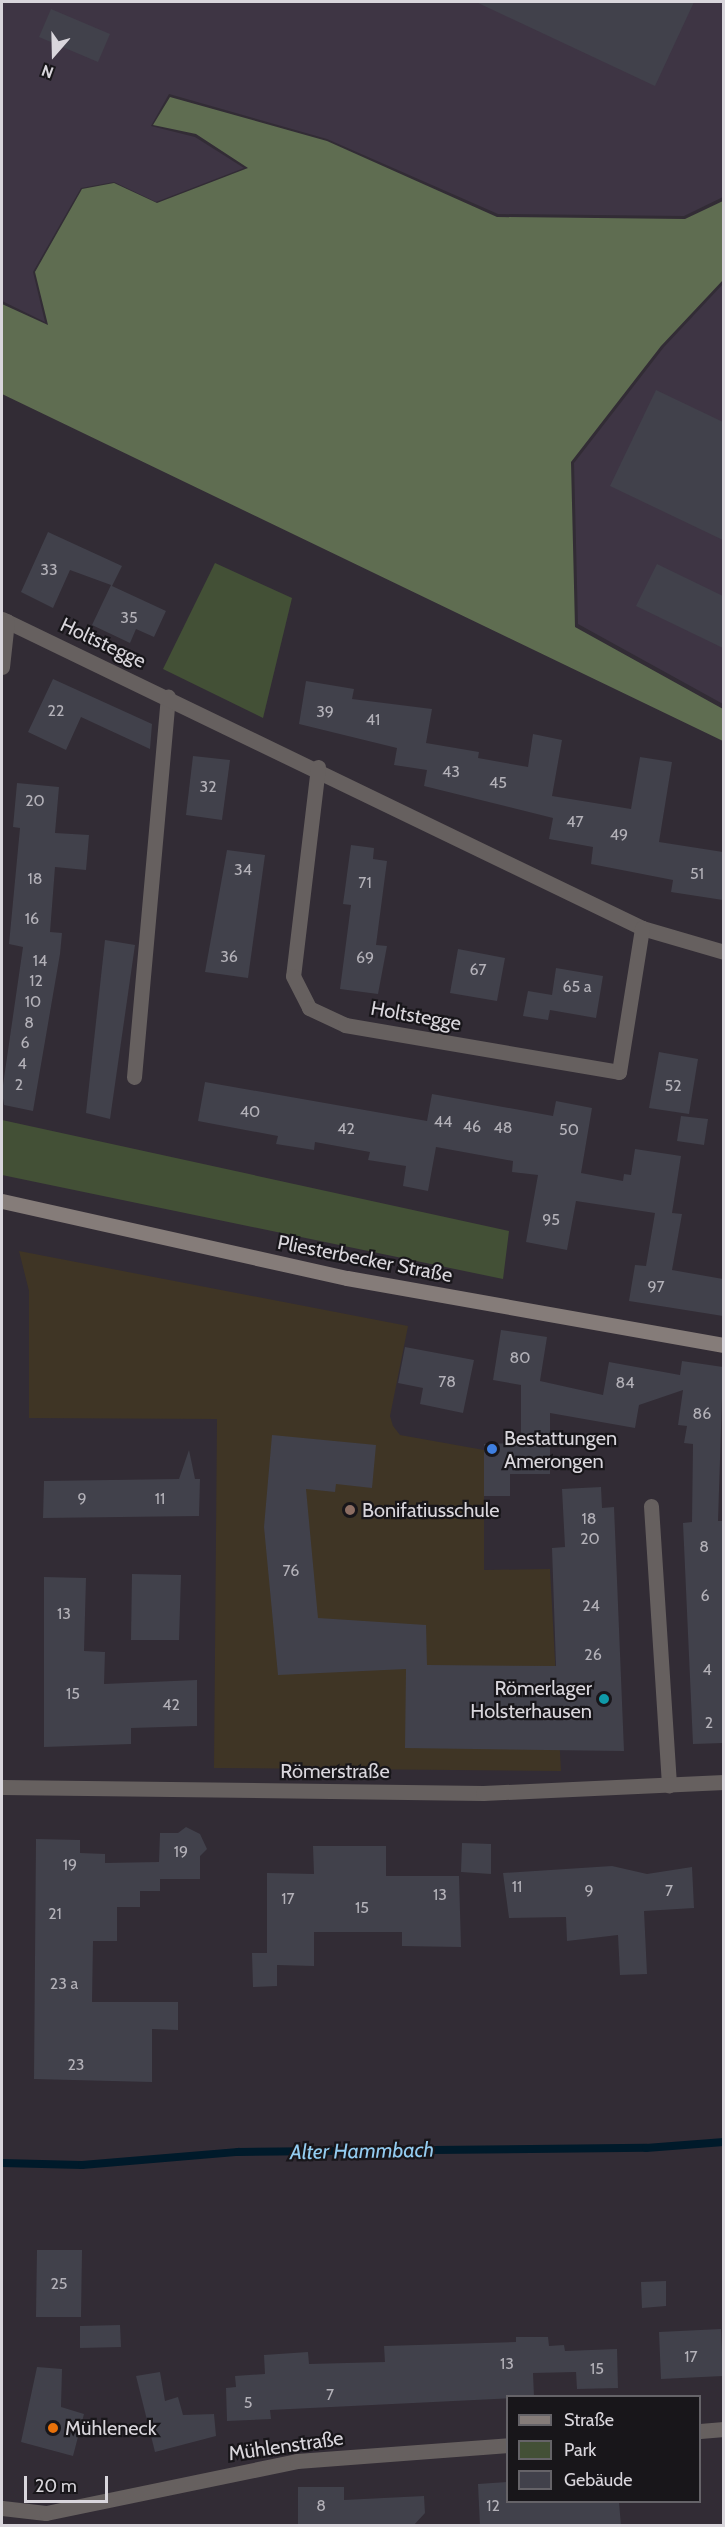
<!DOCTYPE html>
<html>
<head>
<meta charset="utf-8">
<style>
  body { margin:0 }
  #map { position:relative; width:725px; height:2527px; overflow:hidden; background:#322c35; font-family:Cabin,sans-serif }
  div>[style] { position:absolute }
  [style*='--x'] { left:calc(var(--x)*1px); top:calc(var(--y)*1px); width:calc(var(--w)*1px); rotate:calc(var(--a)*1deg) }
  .built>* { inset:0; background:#3e3544 }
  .education>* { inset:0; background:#3f3525 }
  .green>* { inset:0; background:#435036 }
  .forest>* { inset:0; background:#5f6d51 }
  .stream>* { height:8px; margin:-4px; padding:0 4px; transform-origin:4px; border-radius:4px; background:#001a2a }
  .building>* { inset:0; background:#41414b }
  .lane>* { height:15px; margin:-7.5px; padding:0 7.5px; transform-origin:7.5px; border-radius:7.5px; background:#66605f }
  .street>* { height:15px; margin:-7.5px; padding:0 7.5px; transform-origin:7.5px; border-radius:7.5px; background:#66605f }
  .secondary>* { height:15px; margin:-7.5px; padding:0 7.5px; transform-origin:7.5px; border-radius:7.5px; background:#857c79 }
  .dots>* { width:16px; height:16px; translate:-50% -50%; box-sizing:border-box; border:3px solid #18161a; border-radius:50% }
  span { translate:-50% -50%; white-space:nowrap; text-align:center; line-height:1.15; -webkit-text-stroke:4.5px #18161a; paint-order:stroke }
  .number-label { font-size:16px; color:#b3b1b8 }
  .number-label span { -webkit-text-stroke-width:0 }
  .street-label { font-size:20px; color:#d9d6dc }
  .poi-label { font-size:20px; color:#d9d6dc }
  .left { translate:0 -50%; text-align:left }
  .right { translate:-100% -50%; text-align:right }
  .water-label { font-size:21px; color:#93ccf0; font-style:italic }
  .frame { position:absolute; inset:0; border:3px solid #d9d6dc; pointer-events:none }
  .legend { position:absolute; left:506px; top:2395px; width:195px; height:108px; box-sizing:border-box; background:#18161a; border:2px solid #656368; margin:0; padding:8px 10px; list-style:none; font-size:18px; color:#d9d6dc }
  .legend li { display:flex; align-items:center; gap:12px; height:30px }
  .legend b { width:30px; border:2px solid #656368 }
  .north { position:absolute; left:24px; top:24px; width:60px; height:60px; -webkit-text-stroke:4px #18161a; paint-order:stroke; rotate:200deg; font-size:16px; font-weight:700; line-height:24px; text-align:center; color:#d9d6dc }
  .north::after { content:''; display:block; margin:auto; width:21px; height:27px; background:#d9d6dc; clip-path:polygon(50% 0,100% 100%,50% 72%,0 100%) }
  .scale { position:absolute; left:24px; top:2476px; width:84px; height:27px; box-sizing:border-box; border:3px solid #d9d6dc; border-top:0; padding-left:8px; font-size:18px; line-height:21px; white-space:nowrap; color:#d9d6dc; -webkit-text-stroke:4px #18161a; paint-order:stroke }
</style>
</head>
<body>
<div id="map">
  <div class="built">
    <i style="clip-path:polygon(2px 2px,723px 2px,723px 197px,684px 216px,498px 214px,327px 139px,169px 94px,151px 126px,195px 137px,244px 168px,156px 202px,114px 182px,81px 188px,33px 272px,45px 322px,2px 301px)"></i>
    <i style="clip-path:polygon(723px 284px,723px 704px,578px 624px,574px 463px,664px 347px)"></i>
  </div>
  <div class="education">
    <i style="clip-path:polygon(19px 1251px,408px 1326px,390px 1416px,393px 1426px,400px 1435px,484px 1450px,484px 1570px,550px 1569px,561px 1771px,214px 1768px,217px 1419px,29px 1418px,29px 1291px)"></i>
  </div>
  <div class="green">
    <i style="clip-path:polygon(215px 563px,292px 598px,263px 718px,163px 669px)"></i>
    <i style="clip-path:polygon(2px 1120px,509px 1231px,503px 1279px,2px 1175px)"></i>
  </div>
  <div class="forest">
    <i style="clip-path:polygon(170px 97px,327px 141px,497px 217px,685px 219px,723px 201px,723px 280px,661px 346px,571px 462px,575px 627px,723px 709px,723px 741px,2px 394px,2px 304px,48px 325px,35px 272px,82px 189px,114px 183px,157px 203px,248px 168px,196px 134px,153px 125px)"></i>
  </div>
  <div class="stream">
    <i style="--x:2;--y:2163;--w:80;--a:1.4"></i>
    <i style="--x:82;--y:2165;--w:157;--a:-4.8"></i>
    <i style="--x:238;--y:2152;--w:408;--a:-0.6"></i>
    <i style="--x:646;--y:2148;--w:78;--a:-4.4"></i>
  </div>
  <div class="building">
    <i style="clip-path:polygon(476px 2px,694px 2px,655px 86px)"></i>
    <i style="clip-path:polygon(51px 9px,110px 34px,98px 62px,39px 37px)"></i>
    <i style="clip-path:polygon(656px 390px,723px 422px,723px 540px,610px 486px)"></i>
    <i style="clip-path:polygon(48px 532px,122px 566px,112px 586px,166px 611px,154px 637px,136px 629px,130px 643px,92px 625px,111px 585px,70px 570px,53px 608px,21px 592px)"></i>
    <i style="clip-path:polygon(657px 564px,723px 596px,723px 648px,636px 606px)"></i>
    <i style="clip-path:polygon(53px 679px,152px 724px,150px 749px,81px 717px,66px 750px,28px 732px)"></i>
    <i style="clip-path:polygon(306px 681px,354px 689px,352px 699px,432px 709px,426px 743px,479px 752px,478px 758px,528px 767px,533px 734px,562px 740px,552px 796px,631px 809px,640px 757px,672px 762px,659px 842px,723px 852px,723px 900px,671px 892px,673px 880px,591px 864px,593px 847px,549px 839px,553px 818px,424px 786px,427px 770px,394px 765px,397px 748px,299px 724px)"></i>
    <i style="clip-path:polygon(193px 756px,230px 760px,222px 820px,186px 815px)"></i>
    <i style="clip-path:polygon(17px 783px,59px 787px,55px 833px,89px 835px,86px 870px,55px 867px,50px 932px,62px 933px,60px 954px,33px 1111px,4px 1105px,2px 1092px,23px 947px,9px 944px,20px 828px,13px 827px)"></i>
    <i style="clip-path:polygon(351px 845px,374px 848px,373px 859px,387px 861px,376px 945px,387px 946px,378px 994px,340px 989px,351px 905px,343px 904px)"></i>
    <i style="clip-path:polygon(227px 850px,265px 855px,248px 978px,205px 972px)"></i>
    <i style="clip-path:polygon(105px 940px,135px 945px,110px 1119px,86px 1113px)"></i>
    <i style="clip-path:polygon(458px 949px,505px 958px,497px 1001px,450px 993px)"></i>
    <i style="clip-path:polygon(556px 968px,603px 976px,596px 1018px,550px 1010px,548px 1020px,523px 1016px,528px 991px,552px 995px)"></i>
    <i style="clip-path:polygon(659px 1052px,698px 1059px,689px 1114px,649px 1108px)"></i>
    <i style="clip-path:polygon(205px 1082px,427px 1121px,432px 1094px,553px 1116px,556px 1101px,592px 1108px,581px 1173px,623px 1181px,624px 1174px,631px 1175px,635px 1149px,681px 1156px,672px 1213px,682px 1214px,672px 1270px,723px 1279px,723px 1316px,629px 1301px,635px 1265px,646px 1266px,655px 1213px,576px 1201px,567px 1250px,526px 1242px,538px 1175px,512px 1172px,513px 1161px,436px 1147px,428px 1191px,403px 1186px,406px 1166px,368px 1160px,370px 1152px,315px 1142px,314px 1150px,276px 1144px,278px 1136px,198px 1121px)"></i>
    <i style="clip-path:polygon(681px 1116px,708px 1119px,704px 1145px,677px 1141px)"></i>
    <i style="clip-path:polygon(501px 1330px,547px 1337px,540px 1381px,603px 1395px,609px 1362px,680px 1375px,682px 1361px,723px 1367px,718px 1521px,723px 1521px,723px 1743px,693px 1744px,683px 1523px,692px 1522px,693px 1444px,684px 1443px,687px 1426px,678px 1425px,683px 1390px,639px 1405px,635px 1428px,550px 1413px,550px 1474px,510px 1474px,510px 1496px,484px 1496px,484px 1444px,521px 1443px,521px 1385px,493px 1380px)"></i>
    <i style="clip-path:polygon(405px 1347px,474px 1360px,463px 1413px,420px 1404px,423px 1388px,398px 1383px)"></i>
    <i style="clip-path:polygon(272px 1435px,376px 1445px,372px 1488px,336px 1484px,335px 1492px,306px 1489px,318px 1618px,426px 1625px,427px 1665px,556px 1666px,552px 1548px,565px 1547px,562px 1489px,601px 1487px,602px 1508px,614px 1507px,624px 1751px,405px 1748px,406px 1669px,278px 1675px,264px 1527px)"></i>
    <i style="clip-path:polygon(189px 1450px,195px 1479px,200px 1479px,199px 1516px,43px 1518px,44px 1481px,179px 1479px)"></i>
    <i style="clip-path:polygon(132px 1574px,181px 1575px,179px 1640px,131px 1640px)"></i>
    <i style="clip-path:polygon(44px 1577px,86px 1578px,84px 1651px,105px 1652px,104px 1684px,197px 1680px,197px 1726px,131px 1728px,131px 1744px,44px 1747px)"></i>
    <i style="clip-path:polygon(186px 1827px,200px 1834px,207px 1849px,200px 1856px,200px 1879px,160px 1879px,160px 1891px,140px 1891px,140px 1907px,117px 1907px,117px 1941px,93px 1941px,92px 2002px,178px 2002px,178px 2030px,152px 2029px,152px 2082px,34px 2079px,36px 1839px,80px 1840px,80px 1853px,105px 1854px,105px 1863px,159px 1862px,160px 1833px,178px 1833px)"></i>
    <i style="clip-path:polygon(462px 1843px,491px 1844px,491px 1874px,461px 1872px)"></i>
    <i style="clip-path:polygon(313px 1846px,386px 1846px,386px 1876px,459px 1876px,461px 1947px,402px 1946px,402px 1932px,314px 1932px,314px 1966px,277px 1965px,277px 1986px,253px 1987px,252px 1953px,267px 1953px,267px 1873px,314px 1874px)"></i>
    <i style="clip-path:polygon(612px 1866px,647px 1874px,692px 1867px,694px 1908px,644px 1911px,647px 1974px,620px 1975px,618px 1935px,567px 1941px,566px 1917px,509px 1918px,503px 1873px)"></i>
    <i style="clip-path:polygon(37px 2250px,82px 2250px,81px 2317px,36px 2317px)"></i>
    <i style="clip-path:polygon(666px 2281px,666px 2306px,642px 2308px,641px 2282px)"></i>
    <i style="clip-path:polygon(120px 2325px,121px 2347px,80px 2348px,80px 2326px)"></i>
    <i style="clip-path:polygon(721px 2329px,723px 2376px,661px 2379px,659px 2332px)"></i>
    <i style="clip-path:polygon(516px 2337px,548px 2337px,549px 2346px,564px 2345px,565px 2351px,617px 2349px,618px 2388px,577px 2389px,576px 2372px,533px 2373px,534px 2397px,270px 2410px,271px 2419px,227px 2421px,226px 2388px,236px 2387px,235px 2376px,265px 2374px,264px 2355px,308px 2352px,309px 2364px,385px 2362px,384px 2346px,516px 2342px)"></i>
    <i style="clip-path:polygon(37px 2367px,62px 2369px,61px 2407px,84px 2414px,73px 2456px,21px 2442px)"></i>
    <i style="clip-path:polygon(160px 2372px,165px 2401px,178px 2397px,183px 2415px,214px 2414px,216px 2436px,155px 2452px,136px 2376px)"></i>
    <i style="clip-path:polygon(507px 2482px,507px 2502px,619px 2502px,621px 2526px,480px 2526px,478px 2484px)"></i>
    <i style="clip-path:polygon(298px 2487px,344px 2487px,344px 2500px,424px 2496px,425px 2513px,413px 2526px,298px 2526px)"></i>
  </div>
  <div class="lane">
    <i style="--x:134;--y:1077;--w:382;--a:-84.9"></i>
  </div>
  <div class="street">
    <i style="--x:2;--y:619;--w:711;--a:25.77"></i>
    <i style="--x:642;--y:928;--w:85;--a:16.3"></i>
    <i style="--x:2;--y:667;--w:46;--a:-83.8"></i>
    <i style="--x:318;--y:767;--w:210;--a:96.8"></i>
    <i style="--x:293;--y:976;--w:36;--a:63"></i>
    <i style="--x:309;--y:1008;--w:40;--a:25"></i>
    <i style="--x:345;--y:1025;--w:278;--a:9.7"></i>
    <i style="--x:619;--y:1072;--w:146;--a:-80.9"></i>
    <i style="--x:651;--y:1506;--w:280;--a:86.3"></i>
    <i style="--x:2;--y:1787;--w:481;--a:0.7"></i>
    <i style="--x:483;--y:1793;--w:241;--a:-2.6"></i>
    <i style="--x:700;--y:2431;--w:24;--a:-5"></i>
    <i style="--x:2;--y:2508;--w:44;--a:6.5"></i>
    <i style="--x:46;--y:2513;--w:256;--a:-11.7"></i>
    <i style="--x:297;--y:2461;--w:212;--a:-4.3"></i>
  </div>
  <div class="secondary">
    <i style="--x:2;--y:1201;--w:353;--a:12.6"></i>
    <i style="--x:347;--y:1278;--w:383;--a:10.1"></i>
  </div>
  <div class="dots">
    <i style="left:492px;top:1449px;background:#3f7fe0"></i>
    <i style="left:350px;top:1510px;background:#8d6e63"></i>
    <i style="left:604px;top:1699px;background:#0f9aa8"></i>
    <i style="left:53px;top:2428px;background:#e8710a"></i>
  </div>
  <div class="number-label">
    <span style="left:49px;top:570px">33</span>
    <span style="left:129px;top:618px">35</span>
    <span style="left:56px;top:711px">22</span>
    <span style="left:325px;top:712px">39</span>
    <span style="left:373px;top:720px">41</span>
    <span style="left:451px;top:772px">43</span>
    <span style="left:498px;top:783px">45</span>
    <span style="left:208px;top:787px">32</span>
    <span style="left:35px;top:801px">20</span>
    <span style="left:575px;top:822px">47</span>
    <span style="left:619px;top:835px">49</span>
    <span style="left:243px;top:870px">34</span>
    <span style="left:697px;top:874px">51</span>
    <span style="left:35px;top:879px">18</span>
    <span style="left:365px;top:883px">71</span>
    <span style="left:32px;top:919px">16</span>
    <span style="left:229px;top:957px">36</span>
    <span style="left:365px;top:958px">69</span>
    <span style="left:40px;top:961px">14</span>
    <span style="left:478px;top:970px">67</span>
    <span style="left:36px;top:981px">12</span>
    <span style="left:577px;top:987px">65 a</span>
    <span style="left:33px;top:1002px">10</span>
    <span style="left:29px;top:1023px">8</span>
    <span style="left:25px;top:1043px">6</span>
    <span style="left:22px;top:1064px">4</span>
    <span style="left:19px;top:1085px">2</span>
    <span style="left:673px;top:1086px">52</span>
    <span style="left:250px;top:1112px">40</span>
    <span style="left:443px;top:1122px">44</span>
    <span style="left:472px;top:1127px">46</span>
    <span style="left:503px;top:1128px">48</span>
    <span style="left:346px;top:1129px">42</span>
    <span style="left:569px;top:1130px">50</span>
    <span style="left:551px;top:1220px">95</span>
    <span style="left:656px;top:1287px">97</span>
    <span style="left:520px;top:1358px">80</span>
    <span style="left:447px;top:1382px">78</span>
    <span style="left:625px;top:1383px">84</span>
    <span style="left:702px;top:1414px">86</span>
    <span style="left:82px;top:1499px">9</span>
    <span style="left:160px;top:1499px">11</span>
    <span style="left:589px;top:1519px">18</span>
    <span style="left:590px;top:1539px">20</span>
    <span style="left:704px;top:1547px">8</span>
    <span style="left:291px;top:1571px">76</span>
    <span style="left:705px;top:1596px">6</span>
    <span style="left:591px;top:1606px">24</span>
    <span style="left:64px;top:1614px">13</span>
    <span style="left:593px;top:1655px">26</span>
    <span style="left:707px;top:1670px">4</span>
    <span style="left:73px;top:1694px">15</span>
    <span style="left:171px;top:1705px">42</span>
    <span style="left:709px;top:1723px">2</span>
    <span style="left:181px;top:1852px">19</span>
    <span style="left:70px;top:1865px">19</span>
    <span style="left:517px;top:1887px">11</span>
    <span style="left:589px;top:1891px">9</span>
    <span style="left:669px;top:1891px">7</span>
    <span style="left:440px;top:1895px">13</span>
    <span style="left:288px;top:1899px">17</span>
    <span style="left:362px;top:1908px">15</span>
    <span style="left:55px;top:1914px">21</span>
    <span style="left:64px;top:1984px">23 a</span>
    <span style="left:76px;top:2065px">23</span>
    <span style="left:59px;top:2284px">25</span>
    <span style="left:691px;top:2357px">17</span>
    <span style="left:507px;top:2364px">13</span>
    <span style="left:597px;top:2369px">15</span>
    <span style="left:330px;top:2395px">7</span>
    <span style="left:248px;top:2403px">5</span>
    <span style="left:321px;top:2506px">8</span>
    <span style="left:493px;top:2506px">12</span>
  </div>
  <div class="street-label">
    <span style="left:103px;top:643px;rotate:25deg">Holtstegge</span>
    <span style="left:416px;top:1016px;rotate:10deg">Holtstegge</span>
    <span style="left:365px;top:1259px;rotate:11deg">Pliesterbecker Straße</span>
    <span style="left:335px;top:1771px">Römerstraße</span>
    <span style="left:286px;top:2446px;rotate:-8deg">Mühlenstraße</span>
  </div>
  <div class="poi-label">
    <span class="left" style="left:504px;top:1450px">Bestattungen<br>Amerongen</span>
    <span class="left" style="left:362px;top:1510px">Bonifatiusschule</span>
    <span class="right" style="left:592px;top:1700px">Römerlager<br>Holsterhausen</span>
    <span class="left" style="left:65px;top:2428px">Mühleneck</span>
  </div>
  <div class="water-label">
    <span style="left:362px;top:2151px;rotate:-1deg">Alter Hammbach</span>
  </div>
  <div class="frame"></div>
  <ul class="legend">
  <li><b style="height:8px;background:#857c79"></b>Straße</li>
  <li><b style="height:16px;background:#435036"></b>Park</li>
  <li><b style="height:16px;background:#41414b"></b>Gebäude</li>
  </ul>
  <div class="north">N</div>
  <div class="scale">20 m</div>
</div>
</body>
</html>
